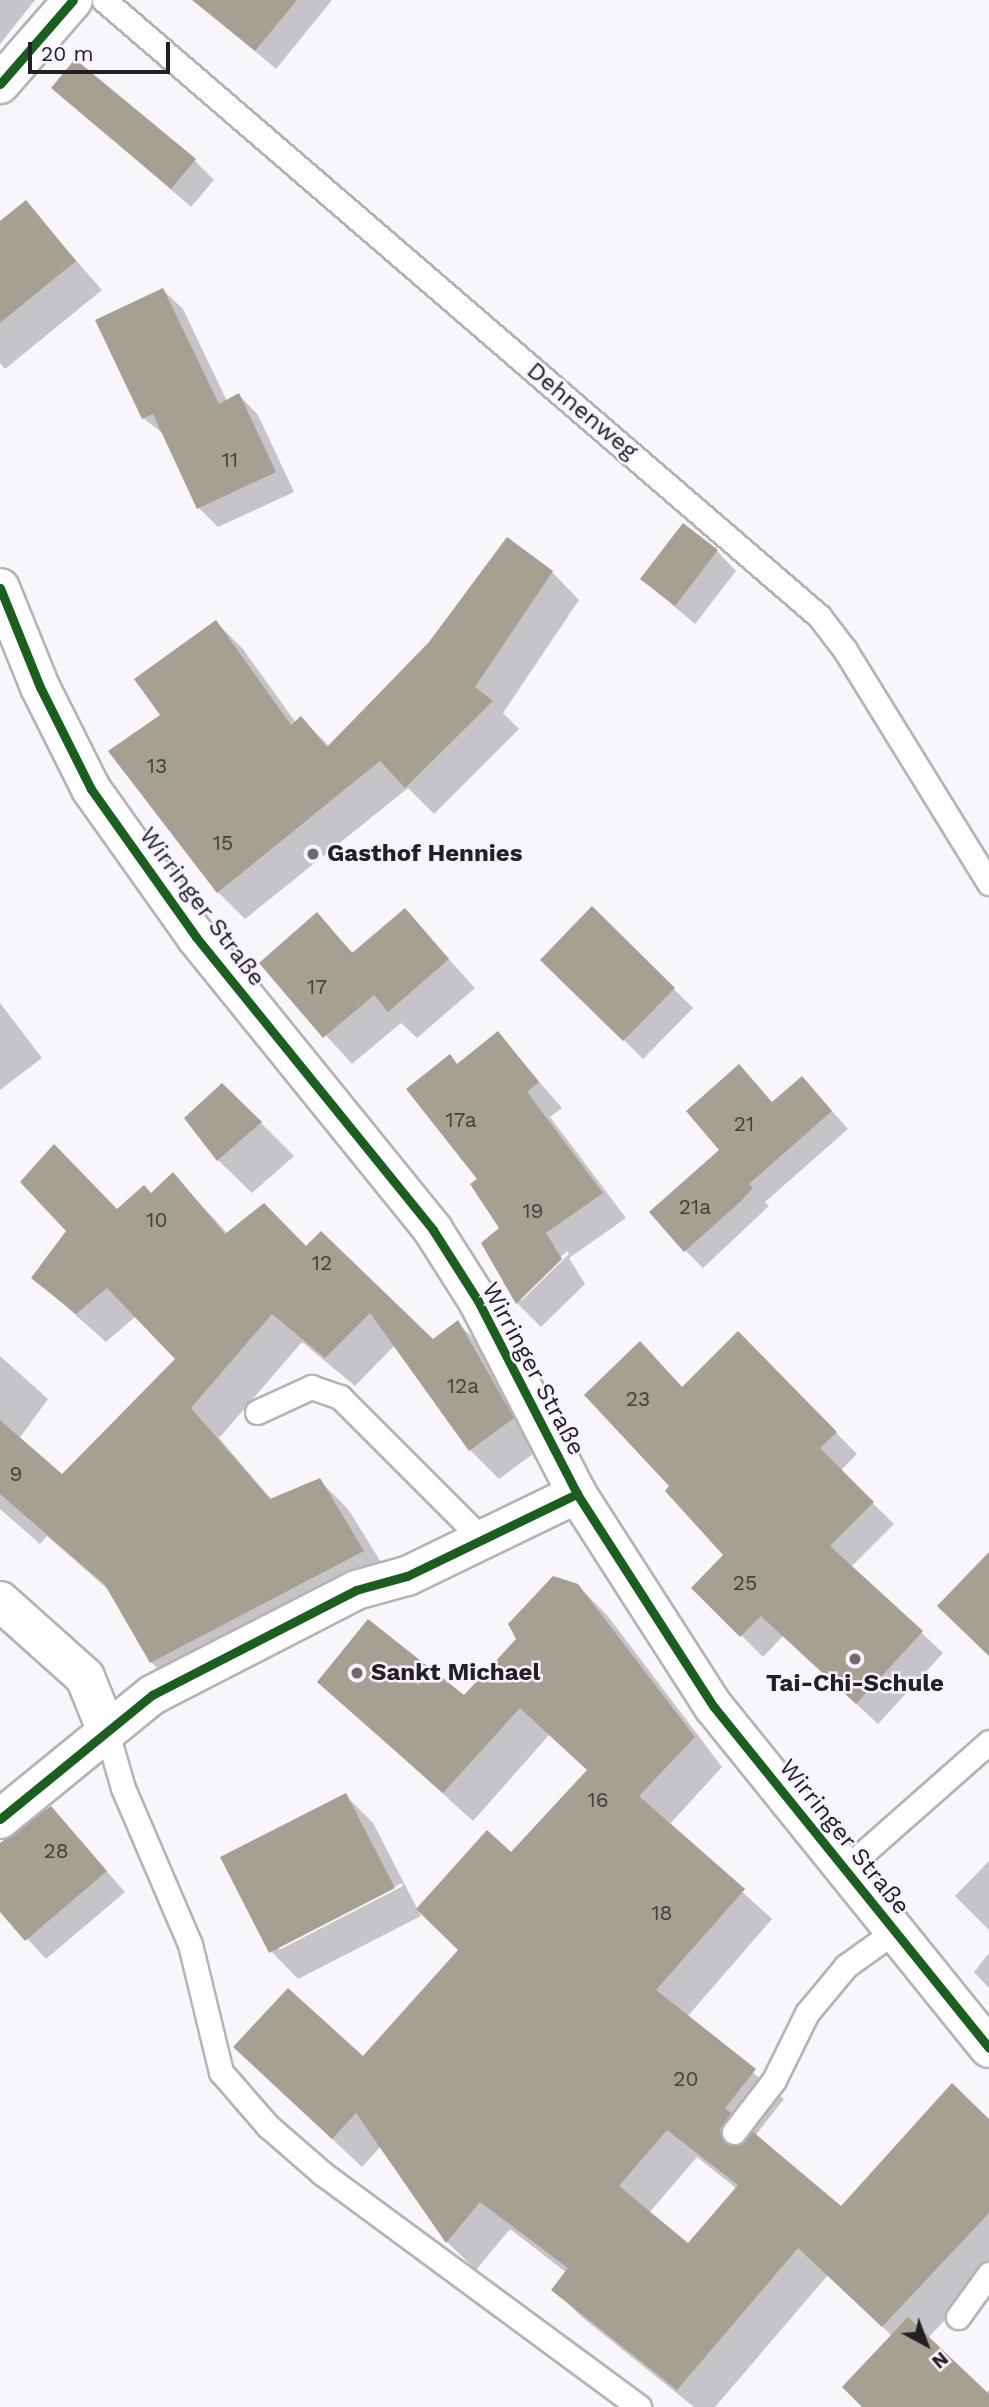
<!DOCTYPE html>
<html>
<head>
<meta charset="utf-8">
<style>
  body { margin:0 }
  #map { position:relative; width:989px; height:2407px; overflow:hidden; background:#f8f5fb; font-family:"Work Sans",sans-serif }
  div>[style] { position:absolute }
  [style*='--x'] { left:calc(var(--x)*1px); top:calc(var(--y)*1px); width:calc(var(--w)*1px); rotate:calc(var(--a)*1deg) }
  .shadow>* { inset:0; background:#0003 }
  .building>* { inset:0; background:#a6a092 }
  .roads { filter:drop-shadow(2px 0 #b5b2b8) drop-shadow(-2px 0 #b5b2b8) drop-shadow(0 2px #b5b2b8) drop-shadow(0 -2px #b5b2b8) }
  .lane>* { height:23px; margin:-11.5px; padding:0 11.5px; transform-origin:11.5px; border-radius:11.5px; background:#fefefe }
  .street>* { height:38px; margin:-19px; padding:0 19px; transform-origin:19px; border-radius:19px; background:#fefefe }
  .cycleway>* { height:9px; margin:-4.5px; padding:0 4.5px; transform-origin:4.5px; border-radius:4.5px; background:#1b5e20 }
  .dots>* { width:19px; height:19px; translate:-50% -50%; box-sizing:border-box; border:4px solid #f8f2fe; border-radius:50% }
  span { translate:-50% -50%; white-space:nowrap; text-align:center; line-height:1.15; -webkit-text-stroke:5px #f8f2fe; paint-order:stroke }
  .number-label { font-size:21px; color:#444040 }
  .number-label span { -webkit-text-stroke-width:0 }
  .street-label { font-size:24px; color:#232025 }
  .poi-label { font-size:24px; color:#232025; font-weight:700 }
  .left { translate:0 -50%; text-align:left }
  .north { position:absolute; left:891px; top:2309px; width:70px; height:70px; -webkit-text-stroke:5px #f8f2fe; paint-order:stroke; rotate:139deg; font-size:19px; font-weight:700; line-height:28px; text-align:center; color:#232025 }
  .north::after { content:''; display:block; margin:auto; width:24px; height:32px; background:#232025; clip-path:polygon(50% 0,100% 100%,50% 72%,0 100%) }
  .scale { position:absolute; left:28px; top:42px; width:142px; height:32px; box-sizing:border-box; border:4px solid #232025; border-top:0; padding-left:9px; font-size:21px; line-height:24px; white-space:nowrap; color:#232025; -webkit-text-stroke:5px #f8f2fe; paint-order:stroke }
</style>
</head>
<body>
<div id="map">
  <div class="shadow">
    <i style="clip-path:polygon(0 0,35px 0,0 44px)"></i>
    <i style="clip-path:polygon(209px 0,332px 0,276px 69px,203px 7px)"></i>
    <i style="clip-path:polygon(53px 88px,195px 161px,214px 180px,191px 207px)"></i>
    <i style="clip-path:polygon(25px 202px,102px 290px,5px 369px,0 363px,0 223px)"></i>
    <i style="clip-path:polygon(163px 290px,183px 309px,227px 401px,239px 395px,258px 415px,294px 492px,218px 527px,199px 508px,166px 436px,143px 418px)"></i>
    <i style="clip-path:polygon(717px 551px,736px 571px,695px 624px,642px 579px)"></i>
    <i style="clip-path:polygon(552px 572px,579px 600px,503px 713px,519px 729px,434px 814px,408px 788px,245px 919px,218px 892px,162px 715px,216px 622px,243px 649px,296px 723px,301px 718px,330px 747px)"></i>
    <i style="clip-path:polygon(593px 909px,693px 1008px,643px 1059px,543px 960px)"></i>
    <i style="clip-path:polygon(405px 911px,475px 988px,417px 1038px,401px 1023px,352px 1064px,261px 963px,317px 915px,354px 954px)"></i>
    <i style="clip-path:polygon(0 1003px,42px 1058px,0 1090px)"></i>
    <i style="clip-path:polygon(evenodd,498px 1034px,562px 1108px,550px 1117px,626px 1218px,569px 1258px,585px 1284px,541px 1327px,517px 1303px,484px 1243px,501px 1228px,480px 1179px,458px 1065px,498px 1034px,567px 1251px,569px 1254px,521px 1301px,521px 1296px,567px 1251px)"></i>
    <i style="clip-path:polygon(819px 1096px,848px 1129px,765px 1202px,769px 1206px,703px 1268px,685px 1250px,773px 1104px)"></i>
    <i style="clip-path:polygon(261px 1123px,294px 1156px,252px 1193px,218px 1160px)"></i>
    <i style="clip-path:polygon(173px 1174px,228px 1234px,307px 1248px,433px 1341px,458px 1323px,487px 1352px,541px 1448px,499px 1479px,470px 1450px,395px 1345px,355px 1386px,302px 1342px,219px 1438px,272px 1500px,319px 1480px,348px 1509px,392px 1580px,180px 1691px,151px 1662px,111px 1592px,47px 1536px,40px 1544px,0 1509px,0 1356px,48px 1399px,19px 1439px,62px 1477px,177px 1359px,136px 1316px,106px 1342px,34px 1278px,117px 1211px,152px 1195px)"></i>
    <i style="clip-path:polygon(738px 1333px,857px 1454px,840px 1471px,894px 1524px,851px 1567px,943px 1653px,878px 1724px,783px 1636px,763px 1657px,694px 1588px,726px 1555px,671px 1486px,640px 1343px,683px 1388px)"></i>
    <i style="clip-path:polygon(evenodd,577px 1585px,607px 1615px,722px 1767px,669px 1825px,772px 1919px,687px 2017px,784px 2099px,755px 2136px,841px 2209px,989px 2121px,989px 2273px,928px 2338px,986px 2393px,989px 2390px,989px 2407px,864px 2407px,892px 2336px,828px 2275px,715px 2407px,694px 2407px,583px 2318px,554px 2290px,567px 2273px,510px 2229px,476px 2270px,447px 2242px,381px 2146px,362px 2167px,264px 2075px,363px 2058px,460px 1950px,511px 1854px,589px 1771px,549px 1735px,473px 1821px,319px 1682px,464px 1697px,577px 1585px,697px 2157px,737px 2189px,688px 2245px,649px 2213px,697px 2157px)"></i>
    <i style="clip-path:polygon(evenodd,345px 1795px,373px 1823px,421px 1916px,298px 1979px,271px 1951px,345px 1795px,402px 1883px,403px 1886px,279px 1950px,279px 1946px,402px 1883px)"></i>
    <i style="clip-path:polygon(51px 1808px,125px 1892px,46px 1959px,0 1909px,0 1847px)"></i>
    <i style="clip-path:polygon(989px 1861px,989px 1930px,955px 1896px)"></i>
    <i style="clip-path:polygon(989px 1953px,989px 1988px,974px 1972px)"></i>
  </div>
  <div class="building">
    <i style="clip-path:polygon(192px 0,297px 0,255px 51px)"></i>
    <i style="clip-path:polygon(75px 59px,196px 159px,171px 189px,51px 88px)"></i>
    <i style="clip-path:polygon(26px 200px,76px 261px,0 323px,0 221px)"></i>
    <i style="clip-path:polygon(163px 288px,219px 404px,239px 393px,276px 472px,197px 509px,153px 414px,142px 419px,95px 320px)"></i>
    <i style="clip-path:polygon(683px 523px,718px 550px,675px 606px,640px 579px)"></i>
    <i style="clip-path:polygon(507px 537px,553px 571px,475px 687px,493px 701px,405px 788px,380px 761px,217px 893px,108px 751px,160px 715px,134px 679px,216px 620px,291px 725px,301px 716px,327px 747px,429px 642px)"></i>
    <i style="clip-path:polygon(592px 906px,675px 988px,623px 1041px,540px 960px)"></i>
    <i style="clip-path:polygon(405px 908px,449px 959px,388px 1012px,374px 995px,323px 1038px,259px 963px,317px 912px,352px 953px)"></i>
    <i style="clip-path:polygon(498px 1031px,539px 1082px,527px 1092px,603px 1193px,546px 1233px,562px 1259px,516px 1304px,481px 1243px,499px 1228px,470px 1184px,477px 1179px,406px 1089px,450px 1054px,457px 1064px)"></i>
    <i style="clip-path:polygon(739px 1064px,772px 1102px,802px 1076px,832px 1111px,749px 1184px,753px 1188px,740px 1202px,684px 1252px,649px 1212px,719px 1150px,686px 1111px)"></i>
    <i style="clip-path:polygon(222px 1083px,262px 1122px,217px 1161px,184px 1118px)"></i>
    <i style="clip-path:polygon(54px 1144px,117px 1209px,144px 1185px,151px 1193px,173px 1172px,225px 1234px,264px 1203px,306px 1246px,321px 1231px,433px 1339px,458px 1320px,514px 1418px,469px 1451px,370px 1313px,325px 1358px,272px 1314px,191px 1408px,270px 1499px,320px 1478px,364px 1551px,150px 1663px,105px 1585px,0 1494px,0 1420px,62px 1474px,175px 1359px,107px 1288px,76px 1314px,31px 1278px,66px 1231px,20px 1182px)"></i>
    <i style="clip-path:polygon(738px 1331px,837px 1432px,820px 1448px,874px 1502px,830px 1546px,923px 1631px,856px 1704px,761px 1616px,740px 1637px,691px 1588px,723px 1555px,665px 1491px,669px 1486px,584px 1395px,640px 1341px,682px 1387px)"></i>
    <i style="clip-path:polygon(989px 1552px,989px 1656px,937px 1606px)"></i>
    <i style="clip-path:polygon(evenodd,553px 1576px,578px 1584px,695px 1737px,639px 1796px,745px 1889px,656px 1990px,756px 2069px,725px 2108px,731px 2113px,720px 2129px,725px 2143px,740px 2145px,752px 2131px,841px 2206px,952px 2083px,989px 2119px,989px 2213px,882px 2327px,798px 2248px,677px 2390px,551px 2290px,568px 2268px,480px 2202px,446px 2243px,356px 2113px,332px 2139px,233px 2047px,288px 1988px,363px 2056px,458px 1950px,416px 1909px,487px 1830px,511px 1852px,587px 1770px,520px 1708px,443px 1793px,317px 1682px,368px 1619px,464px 1695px,516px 1639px,508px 1624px,553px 1576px,667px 2130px,738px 2185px,688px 2243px,619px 2186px,667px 2130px)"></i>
    <i style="clip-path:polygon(346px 1793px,395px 1888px,269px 1953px,220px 1857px)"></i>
    <i style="clip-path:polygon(51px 1806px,107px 1871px,25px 1941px,0 1912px,0 1843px)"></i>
    <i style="clip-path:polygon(908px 2317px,989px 2394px,989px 2407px,862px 2407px,842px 2387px)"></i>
  </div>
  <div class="roads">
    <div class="lane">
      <i style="--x:104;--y:0;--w:944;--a:40.75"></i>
      <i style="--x:819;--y:616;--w:43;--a:52.6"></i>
      <i style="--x:845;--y:650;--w:274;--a:58.3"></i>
      <i style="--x:257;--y:1412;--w:60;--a:-24.8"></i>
      <i style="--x:311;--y:1387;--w:31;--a:19"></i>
      <i style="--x:340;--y:1397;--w:204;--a:45"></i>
      <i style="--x:106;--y:1729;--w:61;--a:73.9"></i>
      <i style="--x:123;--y:1788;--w:170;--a:66.8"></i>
      <i style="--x:190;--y:1944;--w:132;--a:76.4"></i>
      <i style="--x:221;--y:2072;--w:72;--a:49"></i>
      <i style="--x:268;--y:2126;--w:72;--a:41"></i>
      <i style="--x:322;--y:2173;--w:394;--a:36.4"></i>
      <i style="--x:845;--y:1869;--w:192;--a:-41.4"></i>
      <i style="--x:734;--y:2132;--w:66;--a:-52.4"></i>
      <i style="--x:774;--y:2080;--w:75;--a:-63.8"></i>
      <i style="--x:807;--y:2013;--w:61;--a:-50.3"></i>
      <i style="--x:846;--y:1966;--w:60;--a:-35.5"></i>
      <i style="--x:958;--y:2317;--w:53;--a:-54.2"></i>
    </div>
    <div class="street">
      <i style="--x:0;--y:84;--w:111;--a:-49"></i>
      <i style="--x:0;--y:588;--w:107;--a:68"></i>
      <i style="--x:40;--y:687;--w:114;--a:63.4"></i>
      <i style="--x:91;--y:789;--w:181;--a:54.6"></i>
      <i style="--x:196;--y:937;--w:377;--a:51"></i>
      <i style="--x:433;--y:1230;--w:84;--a:57.6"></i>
      <i style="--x:478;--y:1301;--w:217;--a:62.8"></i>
      <i style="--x:577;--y:1494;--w:253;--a:57.3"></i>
      <i style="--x:714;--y:1707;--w:438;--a:51.1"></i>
      <i style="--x:0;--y:1601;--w:114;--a:41.8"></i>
      <i style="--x:85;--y:1677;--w:56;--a:68"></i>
      <i style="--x:0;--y:1819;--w:196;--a:-39.2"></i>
      <i style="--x:152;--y:1695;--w:229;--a:-27.2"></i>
      <i style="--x:356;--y:1590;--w:53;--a:-15.4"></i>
      <i style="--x:407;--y:1576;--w:189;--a:-25.8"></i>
    </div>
  </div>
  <div class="cycleway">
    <i style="--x:0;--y:84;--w:111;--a:-49"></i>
    <i style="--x:0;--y:588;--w:107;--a:68"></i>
    <i style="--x:40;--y:687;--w:114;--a:63.4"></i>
    <i style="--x:91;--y:789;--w:181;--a:54.6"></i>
    <i style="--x:196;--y:937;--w:377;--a:51"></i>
    <i style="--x:433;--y:1230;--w:84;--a:57.6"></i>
    <i style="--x:478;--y:1301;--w:217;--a:62.8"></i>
    <i style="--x:577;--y:1494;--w:253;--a:57.3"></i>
    <i style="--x:714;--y:1707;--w:438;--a:51.1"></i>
    <i style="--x:0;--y:1819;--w:196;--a:-39.2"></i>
    <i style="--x:152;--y:1695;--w:229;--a:-27.2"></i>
    <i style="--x:356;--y:1590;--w:53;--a:-15.4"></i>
    <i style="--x:407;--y:1576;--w:189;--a:-25.8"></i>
  </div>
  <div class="dots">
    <i style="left:313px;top:854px;background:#6e6b70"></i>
    <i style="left:855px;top:1659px;background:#6e6b70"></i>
    <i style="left:357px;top:1673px;background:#6e6b70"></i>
  </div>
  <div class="number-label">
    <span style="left:230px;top:460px">11</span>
    <span style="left:157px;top:766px">13</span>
    <span style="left:223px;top:843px">15</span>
    <span style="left:317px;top:987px">17</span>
    <span style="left:461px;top:1120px">17a</span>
    <span style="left:744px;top:1124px">21</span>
    <span style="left:695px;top:1207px">21a</span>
    <span style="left:533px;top:1211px">19</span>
    <span style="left:157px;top:1220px">10</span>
    <span style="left:322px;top:1263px">12</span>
    <span style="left:463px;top:1386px">12a</span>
    <span style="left:638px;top:1399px">23</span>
    <span style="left:16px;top:1474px">9</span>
    <span style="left:745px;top:1583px">25</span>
    <span style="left:598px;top:1800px">16</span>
    <span style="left:56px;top:1851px">28</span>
    <span style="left:662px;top:1913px">18</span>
    <span style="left:686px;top:2079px">20</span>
  </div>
  <div class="street-label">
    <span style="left:582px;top:411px;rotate:40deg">Dehnenweg</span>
    <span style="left:202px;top:907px;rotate:53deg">Wirringer Straße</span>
    <span style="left:533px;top:1369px;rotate:62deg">Wirringer Straße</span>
    <span style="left:844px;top:1837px;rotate:51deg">Wirringer Straße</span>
  </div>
  <div class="poi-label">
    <span class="left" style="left:327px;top:854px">Gasthof Hennies</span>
    <span class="left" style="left:371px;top:1673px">Sankt Michael</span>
    <span style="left:855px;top:1684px">Tai-Chi-Schule</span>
  </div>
  <div class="north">N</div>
  <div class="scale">20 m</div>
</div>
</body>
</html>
